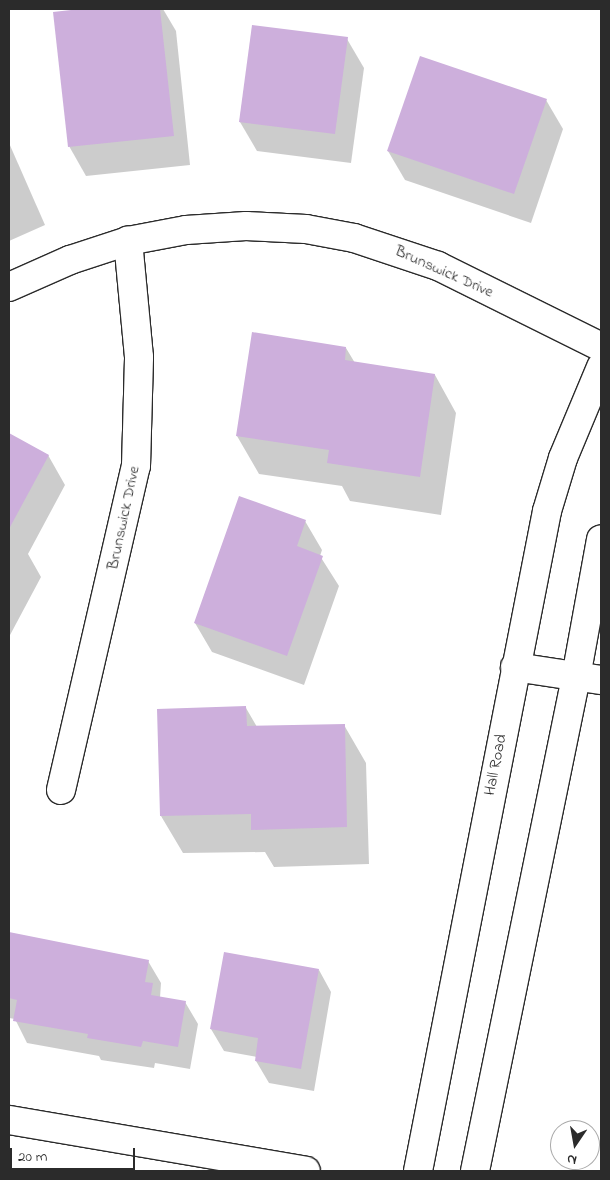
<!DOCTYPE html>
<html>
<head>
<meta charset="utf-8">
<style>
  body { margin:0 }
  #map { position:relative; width:610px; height:1180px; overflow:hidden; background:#fff; font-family:"Indie Flower",sans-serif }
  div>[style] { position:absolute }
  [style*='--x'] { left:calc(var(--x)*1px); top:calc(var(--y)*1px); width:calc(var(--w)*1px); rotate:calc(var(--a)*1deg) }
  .shadow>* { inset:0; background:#0003 }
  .building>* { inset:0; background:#cdafdc }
  .roads { filter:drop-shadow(1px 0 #2b2b2b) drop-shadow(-1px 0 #2b2b2b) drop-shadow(0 1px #2b2b2b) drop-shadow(0 -1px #2b2b2b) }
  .street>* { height:28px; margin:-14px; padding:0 14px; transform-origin:14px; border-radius:14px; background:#fff }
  span { translate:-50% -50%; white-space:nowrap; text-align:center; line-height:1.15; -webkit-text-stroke:5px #fff; paint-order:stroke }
  .street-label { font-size:16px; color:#2b2b2b }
  .frame { position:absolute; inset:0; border:10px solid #2b2b2b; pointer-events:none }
  .north { position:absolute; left:550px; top:1120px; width:50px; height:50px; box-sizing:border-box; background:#fff; border:1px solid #aaa; border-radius:50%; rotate:192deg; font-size:14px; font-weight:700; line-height:20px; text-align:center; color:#2b2b2b }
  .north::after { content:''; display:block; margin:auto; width:18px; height:22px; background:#2b2b2b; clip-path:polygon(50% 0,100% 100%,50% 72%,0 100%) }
  .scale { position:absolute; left:10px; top:1148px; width:125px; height:22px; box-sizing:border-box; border:2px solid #2b2b2b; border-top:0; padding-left:6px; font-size:15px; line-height:18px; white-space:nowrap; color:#2b2b2b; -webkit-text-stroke:4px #fff; paint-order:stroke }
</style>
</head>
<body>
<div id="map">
  <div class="shadow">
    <i style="clip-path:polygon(91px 9px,163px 9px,176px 31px,190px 165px,86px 176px,69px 146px,55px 13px)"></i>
    <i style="clip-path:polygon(347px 39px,364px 68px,351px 163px,257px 151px,240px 122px)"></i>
    <i style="clip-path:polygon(546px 100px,563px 129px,531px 223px,405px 180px,388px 151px)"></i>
    <i style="clip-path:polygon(9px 143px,45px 225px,9px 241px)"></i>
    <i style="clip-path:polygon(346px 348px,355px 363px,435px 375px,456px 413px,441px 515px,350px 501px,342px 486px,259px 474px,237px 436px)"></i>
    <i style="clip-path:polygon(9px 434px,48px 455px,65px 485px,28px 554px,41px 577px,9px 637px)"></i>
    <i style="clip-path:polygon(305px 521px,322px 550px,320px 556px,339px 586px,304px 685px,212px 652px,195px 623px)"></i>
    <i style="clip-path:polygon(246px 708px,257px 727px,344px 725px,366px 763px,369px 864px,274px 867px,265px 852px,183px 853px,161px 816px)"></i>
    <i style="clip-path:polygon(9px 933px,148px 961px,161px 983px,160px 998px,185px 1002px,198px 1024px,190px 1069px,155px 1063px,154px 1068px,101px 1060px,99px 1056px,27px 1043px,15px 1019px,9px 1018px)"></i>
    <i style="clip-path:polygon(319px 970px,331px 992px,314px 1091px,269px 1083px,256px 1061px,257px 1057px,224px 1051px,211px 1029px)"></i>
  </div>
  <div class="building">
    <i style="clip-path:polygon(80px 9px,160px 9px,174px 136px,68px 147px,53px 12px)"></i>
    <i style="clip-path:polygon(252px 25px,348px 37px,335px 134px,239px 122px)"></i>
    <i style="clip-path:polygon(420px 56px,547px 99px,514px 194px,387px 151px)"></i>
    <i style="clip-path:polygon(252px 332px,346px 347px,345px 360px,435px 374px,420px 477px,327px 463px,329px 450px,236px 436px)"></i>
    <i style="clip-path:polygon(9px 433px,49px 455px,9px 529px)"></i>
    <i style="clip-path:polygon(239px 496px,306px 520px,297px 546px,323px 556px,287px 656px,194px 623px)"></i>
    <i style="clip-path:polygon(246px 706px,247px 726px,345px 724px,347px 827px,251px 830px,251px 814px,160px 816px,157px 709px)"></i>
    <i style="clip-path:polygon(9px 932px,149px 960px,145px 982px,153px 983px,151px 995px,186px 1001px,178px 1047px,143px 1041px,141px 1047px,87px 1038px,88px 1034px,13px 1021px,17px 1000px,9px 998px)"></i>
    <i style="clip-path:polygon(224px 952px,319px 969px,301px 1069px,255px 1061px,258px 1038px,210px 1029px)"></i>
  </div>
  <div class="roads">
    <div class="street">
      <i style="--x:9;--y:287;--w:67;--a:-23.9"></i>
      <i style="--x:70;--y:260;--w:61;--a:-18.1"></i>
      <i style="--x:128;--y:241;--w:59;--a:-10.7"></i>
      <i style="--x:186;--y:230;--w:60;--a:-3.8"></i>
      <i style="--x:246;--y:226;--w:60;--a:2.9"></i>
      <i style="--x:306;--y:229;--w:49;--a:10.6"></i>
      <i style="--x:354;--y:238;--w:89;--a:18.4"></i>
      <i style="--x:438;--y:266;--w:182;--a:26.4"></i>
      <i style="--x:515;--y:667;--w:87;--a:8.6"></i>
      <i style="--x:61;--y:790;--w:333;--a:-77"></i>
      <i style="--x:136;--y:466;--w:109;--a:-88.4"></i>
      <i style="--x:139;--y:357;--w:117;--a:-95.4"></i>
      <i style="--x:9;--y:1120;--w:301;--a:9.7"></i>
      <i style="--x:418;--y:1171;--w:672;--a:-78.94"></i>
      <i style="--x:547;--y:511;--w:55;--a:-73.2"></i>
      <i style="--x:563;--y:458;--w:99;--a:-67.3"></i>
      <i style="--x:475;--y:1171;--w:504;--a:-78.44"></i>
      <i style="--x:576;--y:677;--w:140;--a:-79.7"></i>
    </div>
  </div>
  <div class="street-label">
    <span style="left:444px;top:272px;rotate:24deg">Brunswick Drive</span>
    <span style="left:124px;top:518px;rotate:-78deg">Brunswick Drive</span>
    <span style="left:496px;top:765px;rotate:-79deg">Hall Road</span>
  </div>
  <div class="frame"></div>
  <div class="north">N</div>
  <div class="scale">20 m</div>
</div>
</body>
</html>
